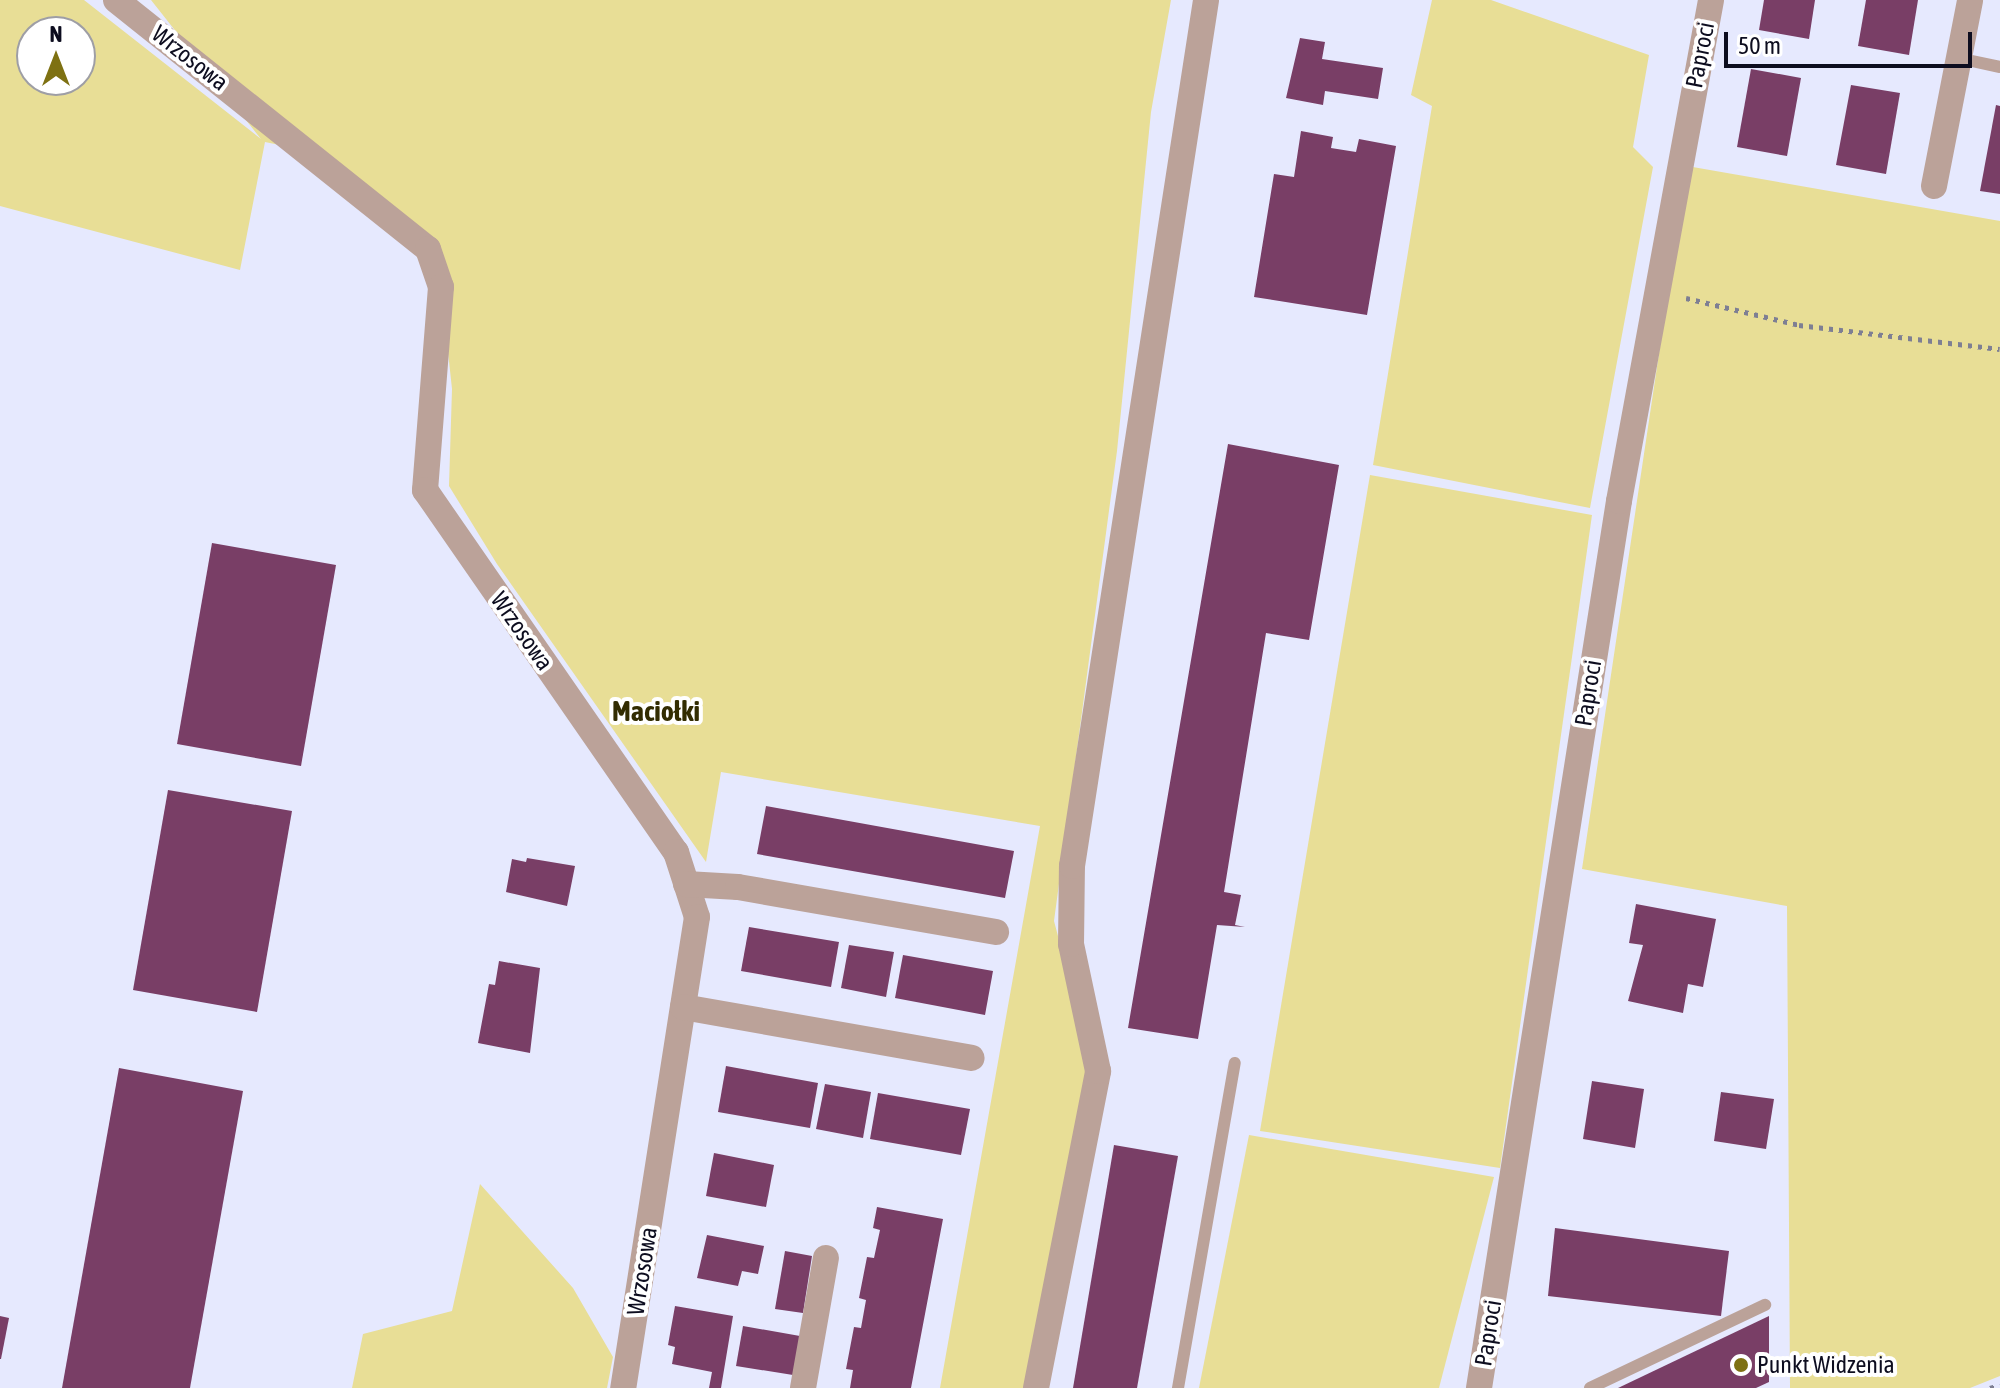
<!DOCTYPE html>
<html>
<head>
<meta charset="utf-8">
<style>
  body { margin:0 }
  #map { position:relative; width:2000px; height:1388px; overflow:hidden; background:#e6e9fe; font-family:"Asap Condensed",sans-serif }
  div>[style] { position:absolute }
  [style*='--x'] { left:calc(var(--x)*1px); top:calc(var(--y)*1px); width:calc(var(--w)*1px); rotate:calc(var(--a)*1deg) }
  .green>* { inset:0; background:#e8de96 }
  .building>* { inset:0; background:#793e66 }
  .path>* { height:5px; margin-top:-2.5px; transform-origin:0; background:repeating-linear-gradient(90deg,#7e7f93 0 4px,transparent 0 10px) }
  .service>* { height:12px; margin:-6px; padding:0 6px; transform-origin:6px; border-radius:6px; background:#bba299 }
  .minor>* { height:26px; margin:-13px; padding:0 13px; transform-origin:13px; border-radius:13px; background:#bba299 }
  .dots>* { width:22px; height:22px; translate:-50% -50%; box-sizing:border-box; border:4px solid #fff; border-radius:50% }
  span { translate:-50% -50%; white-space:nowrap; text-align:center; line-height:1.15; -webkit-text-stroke:8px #fff; paint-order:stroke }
  .street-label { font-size:24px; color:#0d0d1f }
  .poi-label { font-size:24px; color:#0d0d1f }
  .left { translate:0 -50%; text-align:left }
  .quarter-label { font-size:28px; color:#322c01; font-weight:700 }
  .north { position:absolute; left:16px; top:16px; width:80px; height:80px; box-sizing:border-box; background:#fff; border:2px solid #9e9ea5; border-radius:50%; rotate:0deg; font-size:22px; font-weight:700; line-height:32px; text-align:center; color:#0d0d1f }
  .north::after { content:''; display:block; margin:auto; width:28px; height:36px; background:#7e7112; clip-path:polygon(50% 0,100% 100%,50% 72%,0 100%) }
  .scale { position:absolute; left:1724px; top:32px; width:248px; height:36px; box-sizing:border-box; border:4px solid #0d0d1f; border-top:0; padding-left:10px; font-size:24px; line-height:28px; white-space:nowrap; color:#0d0d1f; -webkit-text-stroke:6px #fff; paint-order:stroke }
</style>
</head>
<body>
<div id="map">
  <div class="green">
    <i style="clip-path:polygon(evenodd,0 0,84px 0,261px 139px,151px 0,1171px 0,1151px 112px,1117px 451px,1054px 921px,1093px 1068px,1027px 1388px,940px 1388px,1040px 826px,721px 772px,706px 862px,497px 564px,449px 486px,452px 389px,441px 287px,428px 249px,299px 149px,265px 142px,240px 270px,0 206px,0 0,32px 32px,80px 32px,80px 80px,32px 80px,32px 32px)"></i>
    <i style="clip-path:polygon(1432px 0,1491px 0,1649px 55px,1633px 147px,1653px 167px,1590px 508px,1373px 465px,1432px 106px,1411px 95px)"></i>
    <i style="clip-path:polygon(1687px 166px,2000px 221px,2000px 1376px,1970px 1388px,1790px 1388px,1787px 906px,1582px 869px)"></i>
    <i style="clip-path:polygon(1370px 475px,1592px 515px,1500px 1168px,1260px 1131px)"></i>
    <i style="clip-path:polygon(1249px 1135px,1494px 1177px,1439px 1388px,1199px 1388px)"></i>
    <i style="clip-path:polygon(480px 1184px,573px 1288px,613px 1357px,607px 1388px,352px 1388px,363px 1334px,452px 1311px)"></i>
  </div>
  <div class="building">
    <i style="clip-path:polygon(1764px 0,1815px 0,1809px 39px,1759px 30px)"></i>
    <i style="clip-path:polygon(1866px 0,1918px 0,1909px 55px,1858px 46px)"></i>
    <i style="clip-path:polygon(1300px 38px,1325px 42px,1322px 59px,1383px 68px,1378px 99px,1325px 91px,1323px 105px,1286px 98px)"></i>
    <i style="clip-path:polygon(1751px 69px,1801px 78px,1787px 156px,1737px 147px)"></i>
    <i style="clip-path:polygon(1851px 85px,1900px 93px,1886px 174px,1836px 165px)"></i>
    <i style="clip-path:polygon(1996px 105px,2000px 106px,2000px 194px,1980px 191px)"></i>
    <i style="clip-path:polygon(1301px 131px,1333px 137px,1331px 148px,1356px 152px,1359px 139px,1396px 146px,1367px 315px,1254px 297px,1274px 174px,1294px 177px)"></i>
    <i style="clip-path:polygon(1228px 444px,1339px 465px,1309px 640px,1266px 633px,1224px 892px,1241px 895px,1235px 925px,1245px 927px,1217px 925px,1198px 1039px,1128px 1028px)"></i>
    <i style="clip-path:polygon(212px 543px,336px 565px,301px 766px,177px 744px)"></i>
    <i style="clip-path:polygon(168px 790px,292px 811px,257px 1012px,133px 990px)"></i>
    <i style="clip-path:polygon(766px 806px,1014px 851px,1005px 898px,757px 854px)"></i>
    <i style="clip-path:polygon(527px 858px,575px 866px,567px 906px,506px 892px,512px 859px,526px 862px)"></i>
    <i style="clip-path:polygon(1636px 904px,1716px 919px,1703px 987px,1688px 984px,1683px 1013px,1628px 1001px,1643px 945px,1629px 943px)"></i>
    <i style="clip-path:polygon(749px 927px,839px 942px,831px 987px,741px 971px)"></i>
    <i style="clip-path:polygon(849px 945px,894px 952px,886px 997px,841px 988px)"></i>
    <i style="clip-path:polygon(903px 955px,993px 971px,985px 1015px,895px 998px)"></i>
    <i style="clip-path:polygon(499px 961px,540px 968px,530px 1053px,478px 1043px,489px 984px,495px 985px)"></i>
    <i style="clip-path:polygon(726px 1066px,818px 1083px,810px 1128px,718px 1112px)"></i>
    <i style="clip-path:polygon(119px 1068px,243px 1091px,190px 1388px,62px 1388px)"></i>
    <i style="clip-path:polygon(1592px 1081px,1644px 1089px,1635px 1148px,1583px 1139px)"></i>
    <i style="clip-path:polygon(825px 1084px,871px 1092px,863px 1138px,816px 1129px)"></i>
    <i style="clip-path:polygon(1721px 1092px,1774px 1099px,1766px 1149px,1714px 1141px)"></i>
    <i style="clip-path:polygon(878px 1093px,970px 1109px,961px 1155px,870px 1139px)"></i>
    <i style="clip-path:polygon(1114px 1145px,1178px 1156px,1137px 1388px,1073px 1388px)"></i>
    <i style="clip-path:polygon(714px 1153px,774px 1165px,766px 1207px,706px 1196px)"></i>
    <i style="clip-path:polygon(877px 1207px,943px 1219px,911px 1388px,850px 1388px,853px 1370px,846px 1369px,854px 1327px,861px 1328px,866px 1300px,859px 1298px,867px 1257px,874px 1258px,880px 1230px,873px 1228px)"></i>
    <i style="clip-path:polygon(1555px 1228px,1729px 1251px,1721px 1316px,1548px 1296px)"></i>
    <i style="clip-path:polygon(707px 1235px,764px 1246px,758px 1274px,742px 1271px,738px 1286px,697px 1278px)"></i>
    <i style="clip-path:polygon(785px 1251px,812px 1256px,803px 1313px,775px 1309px)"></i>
    <i style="clip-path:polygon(675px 1306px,733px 1316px,721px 1388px,709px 1388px,712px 1372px,672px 1364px,675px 1347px,668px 1345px)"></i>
    <i style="clip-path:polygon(0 1316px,9px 1318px,1px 1359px,0 1359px)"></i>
    <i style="clip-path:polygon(1769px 1316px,1769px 1382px,1756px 1388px,1618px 1388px)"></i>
    <i style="clip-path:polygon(743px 1326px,800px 1336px,793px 1375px,736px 1366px)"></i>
  </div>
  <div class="path">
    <i style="--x:1686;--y:298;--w:116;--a:13.4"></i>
    <i style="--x:1799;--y:325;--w:202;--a:6.8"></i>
    <i style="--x:1990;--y:1388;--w:10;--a:-17"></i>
  </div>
  <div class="service">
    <i style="--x:1958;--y:58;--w:43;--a:12.1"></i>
    <i style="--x:1178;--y:1388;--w:330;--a:-80.1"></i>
    <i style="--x:1590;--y:1388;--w:194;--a:-25.4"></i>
  </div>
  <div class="minor">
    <i style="--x:116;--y:0;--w:399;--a:38.6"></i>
    <i style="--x:428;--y:249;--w:40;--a:71.1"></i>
    <i style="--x:441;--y:287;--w:204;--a:94.5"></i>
    <i style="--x:425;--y:490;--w:441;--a:55.3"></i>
    <i style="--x:676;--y:852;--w:68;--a:72.1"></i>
    <i style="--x:697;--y:917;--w:477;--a:98.9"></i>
    <i style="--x:1934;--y:186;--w:189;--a:-79"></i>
    <i style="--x:686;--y:884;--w:52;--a:3.3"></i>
    <i style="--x:738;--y:887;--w:262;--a:9.9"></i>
    <i style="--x:683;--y:1007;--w:293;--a:10"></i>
    <i style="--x:803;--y:1388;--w:132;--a:-80"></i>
    <i style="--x:1036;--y:1388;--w:323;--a:-78.9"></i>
    <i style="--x:1098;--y:1071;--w:130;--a:-102"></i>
    <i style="--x:1071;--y:944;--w:78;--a:-89.3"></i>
    <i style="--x:1072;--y:866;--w:876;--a:-81.2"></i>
    <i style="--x:1479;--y:1388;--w:898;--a:-81.03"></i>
    <i style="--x:1619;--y:501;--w:509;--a:-79.59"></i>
  </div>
  <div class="dots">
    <i style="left:1741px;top:1365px;background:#7e7112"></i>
  </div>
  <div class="street-label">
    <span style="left:1700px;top:55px;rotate:-79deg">Paproci</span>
    <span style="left:190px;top:58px;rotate:38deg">Wrzosowa</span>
    <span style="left:522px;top:631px;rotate:55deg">Wrzosowa</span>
    <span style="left:1588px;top:693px;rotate:-81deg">Paproci</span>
    <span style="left:642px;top:1271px;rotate:-81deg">Wrzosowa</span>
    <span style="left:1488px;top:1333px;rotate:-81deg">Paproci</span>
  </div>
  <div class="poi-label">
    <span class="left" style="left:1757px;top:1365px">Punkt Widzenia</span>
  </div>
  <div class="quarter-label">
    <span style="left:656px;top:711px">Maciołki</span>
  </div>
  <div class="north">N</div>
  <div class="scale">50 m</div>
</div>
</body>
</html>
